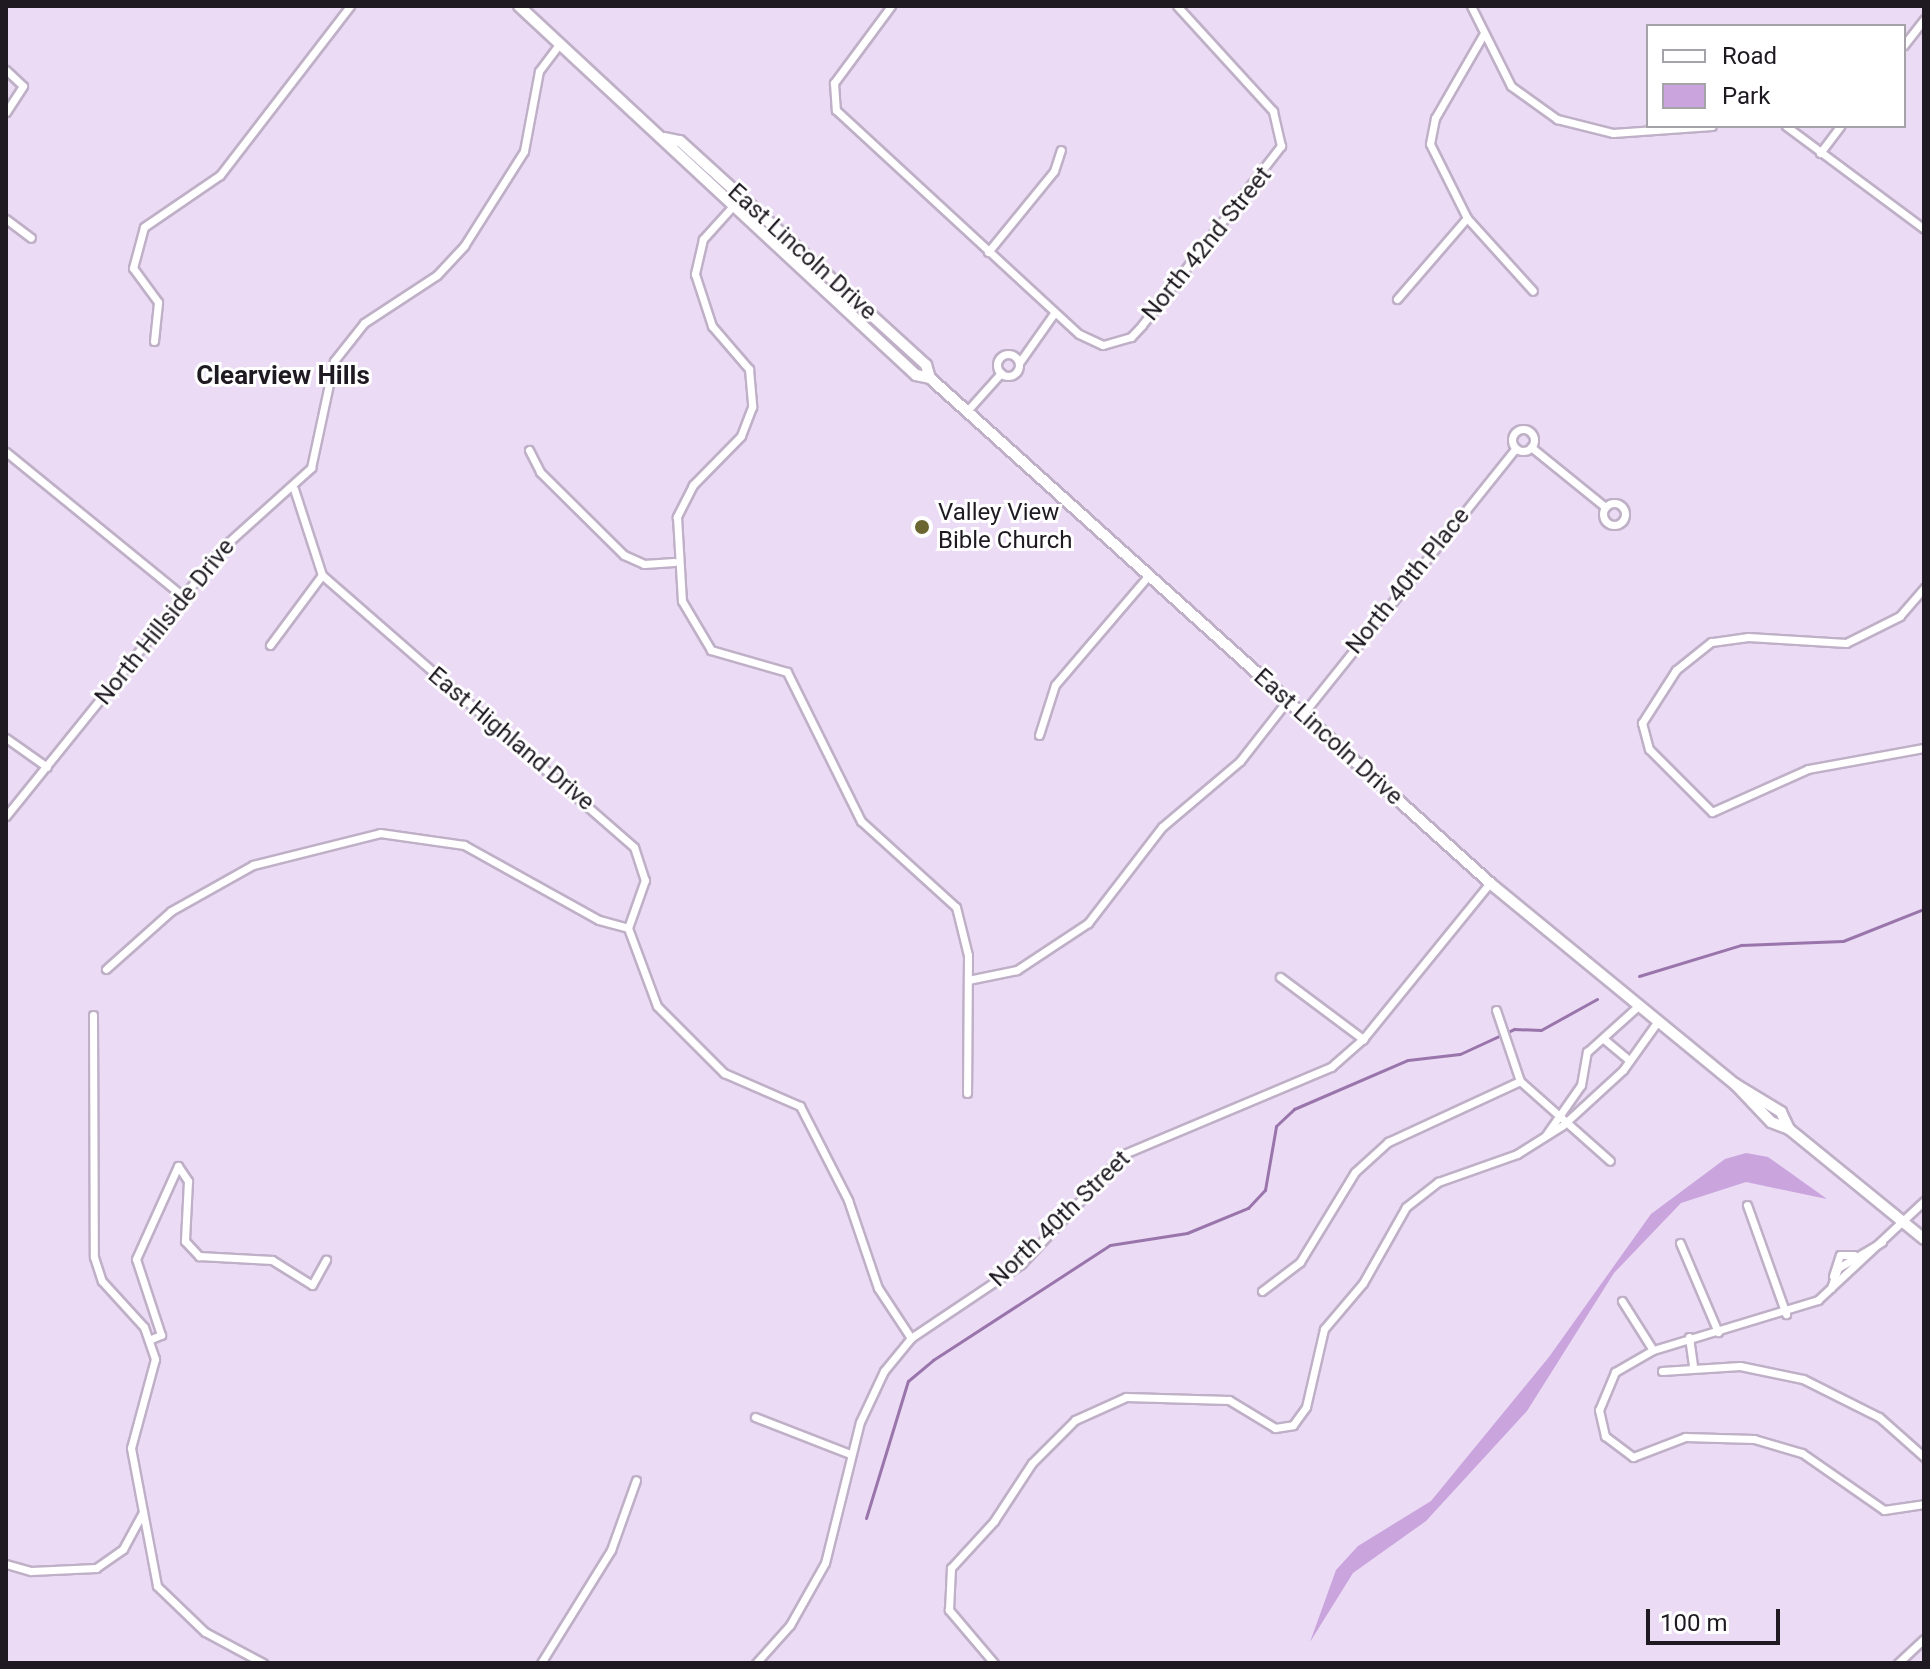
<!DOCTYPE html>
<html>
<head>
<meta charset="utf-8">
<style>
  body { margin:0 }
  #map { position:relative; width:1930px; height:1669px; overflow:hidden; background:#ebdbf4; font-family:Roboto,sans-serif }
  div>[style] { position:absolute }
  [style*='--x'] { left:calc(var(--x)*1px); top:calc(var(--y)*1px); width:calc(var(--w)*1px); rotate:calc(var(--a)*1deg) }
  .green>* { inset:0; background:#c9a4dd }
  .stream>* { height:3px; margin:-1.5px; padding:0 1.5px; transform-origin:1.5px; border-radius:1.5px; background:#9975ac }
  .roads { filter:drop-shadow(2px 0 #bfb0c7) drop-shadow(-2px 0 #bfb0c7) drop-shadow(0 2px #bfb0c7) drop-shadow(0 -2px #bfb0c7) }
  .street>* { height:7px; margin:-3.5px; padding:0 3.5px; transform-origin:3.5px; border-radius:3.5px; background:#fff }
  .street>.ring { margin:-3.5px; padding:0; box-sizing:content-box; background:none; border:7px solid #fff; border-radius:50% }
  .secondary>* { height:10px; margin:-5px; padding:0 5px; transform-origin:5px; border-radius:5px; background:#fff }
  .dots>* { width:22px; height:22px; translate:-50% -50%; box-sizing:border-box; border:4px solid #fff; border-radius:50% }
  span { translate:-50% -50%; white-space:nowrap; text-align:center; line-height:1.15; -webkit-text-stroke:6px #fff; paint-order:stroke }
  .street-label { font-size:24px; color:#1f1a22 }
  .poi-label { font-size:24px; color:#1f1a22 }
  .left { translate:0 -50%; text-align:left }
  .neighbourhood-label { font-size:26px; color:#1f1a22; font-weight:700 }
  .frame { position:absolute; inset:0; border:8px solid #1f1a22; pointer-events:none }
  .legend { position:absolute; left:1646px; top:24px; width:260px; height:104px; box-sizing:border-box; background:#fff; border:2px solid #a5a3a7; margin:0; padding:10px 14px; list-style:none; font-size:24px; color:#1f1a22 }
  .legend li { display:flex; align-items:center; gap:16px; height:40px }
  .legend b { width:40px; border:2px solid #a5a3a7 }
  .scale { position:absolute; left:1646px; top:1609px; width:134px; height:36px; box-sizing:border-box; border:4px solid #1f1a22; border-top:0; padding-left:10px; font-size:24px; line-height:28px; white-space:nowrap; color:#1f1a22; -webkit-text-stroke:6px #fff; paint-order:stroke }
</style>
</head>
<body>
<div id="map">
  <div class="green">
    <i style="clip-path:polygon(1746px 1153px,1768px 1157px,1827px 1199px,1746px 1182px,1681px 1203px,1614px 1273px,1527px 1411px,1426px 1521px,1353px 1573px,1310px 1642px,1336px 1570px,1358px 1546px,1431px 1501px,1549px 1357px,1651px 1214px,1725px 1159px)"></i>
  </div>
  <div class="stream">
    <i style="--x:1639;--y:976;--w:107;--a:-16.9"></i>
    <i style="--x:1741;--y:945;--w:102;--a:-2.2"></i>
    <i style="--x:1843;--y:941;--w:87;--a:-21.6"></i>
    <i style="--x:866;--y:1518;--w:143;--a:-73"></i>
    <i style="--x:908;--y:1381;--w:33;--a:-40"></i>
    <i style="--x:933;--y:1360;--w:211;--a:-33"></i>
    <i style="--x:1110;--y:1245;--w:78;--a:-8.9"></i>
    <i style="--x:1187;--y:1233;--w:66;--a:-22.3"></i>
    <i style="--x:1248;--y:1208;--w:25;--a:-47"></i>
    <i style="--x:1265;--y:1190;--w:65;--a:-80.2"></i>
    <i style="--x:1276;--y:1126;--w:25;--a:-43"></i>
    <i style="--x:1294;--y:1109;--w:124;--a:-23.3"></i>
    <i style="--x:1408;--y:1060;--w:52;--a:-6.6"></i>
    <i style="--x:1460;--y:1054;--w:60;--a:-24.8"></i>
    <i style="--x:1514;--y:1029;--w:27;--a:2"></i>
    <i style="--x:1541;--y:1030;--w:64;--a:-29"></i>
  </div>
  <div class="roads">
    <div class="street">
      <i style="--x:891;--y:6;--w:96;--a:126.5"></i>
      <i style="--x:834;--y:83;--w:27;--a:86"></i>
      <i style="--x:836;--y:110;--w:330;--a:42.7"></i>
      <i style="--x:1079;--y:334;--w:26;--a:25"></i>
      <i style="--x:1103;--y:345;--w:29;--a:-16"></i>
      <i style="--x:1131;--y:337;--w:16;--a:-47"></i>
      <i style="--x:1142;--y:325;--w:227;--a:-52.2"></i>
      <i style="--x:1281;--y:146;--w:36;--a:-103"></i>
      <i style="--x:1273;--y:111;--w:142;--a:-132.4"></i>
      <i style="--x:1471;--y:6;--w:89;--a:63.4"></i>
      <i style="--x:1511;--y:86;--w:57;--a:35.7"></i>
      <i style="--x:1557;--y:119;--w:58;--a:14"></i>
      <i style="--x:1613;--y:133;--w:99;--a:-4"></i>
      <i style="--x:1483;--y:35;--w:96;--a:120"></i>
      <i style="--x:1435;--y:118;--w:26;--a:101"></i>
      <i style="--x:1430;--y:144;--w:83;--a:63.4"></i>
      <i style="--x:1467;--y:218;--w:98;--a:47.9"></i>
      <i style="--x:1904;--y:45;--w:33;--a:-52"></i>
      <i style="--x:6;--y:70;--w:23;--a:43"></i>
      <i style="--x:23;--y:86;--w:31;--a:123"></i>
      <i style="--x:1786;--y:126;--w:172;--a:36.7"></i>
      <i style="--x:1820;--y:153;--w:34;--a:-53"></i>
      <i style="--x:741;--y:197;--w:57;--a:132.1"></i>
      <i style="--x:703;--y:239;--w:36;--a:103"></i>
      <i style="--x:695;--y:274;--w:55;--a:71.9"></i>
      <i style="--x:712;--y:326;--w:57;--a:49.3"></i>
      <i style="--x:749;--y:369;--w:38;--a:85"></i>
      <i style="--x:752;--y:407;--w:31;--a:111"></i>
      <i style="--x:741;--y:436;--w:69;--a:134.4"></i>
      <i style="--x:693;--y:485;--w:36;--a:117"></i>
      <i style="--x:677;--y:517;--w:84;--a:86.6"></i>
      <i style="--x:682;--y:601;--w:57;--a:59.4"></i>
      <i style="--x:711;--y:650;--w:79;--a:16.1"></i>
      <i style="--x:787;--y:672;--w:166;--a:63.6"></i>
      <i style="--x:861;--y:821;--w:128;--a:42.2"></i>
      <i style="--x:956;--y:907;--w:49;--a:76"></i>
      <i style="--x:968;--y:955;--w:138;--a:90.4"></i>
      <i style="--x:6;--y:219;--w:31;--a:37"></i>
      <i style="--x:988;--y:252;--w:104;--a:-50.8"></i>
      <i style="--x:1054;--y:171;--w:22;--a:-72"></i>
      <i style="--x:1397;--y:299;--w:107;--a:-49.2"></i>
      <i style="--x:154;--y:341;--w:39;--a:-84"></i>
      <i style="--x:158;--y:302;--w:42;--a:-126.3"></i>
      <i style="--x:133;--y:268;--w:42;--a:-75"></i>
      <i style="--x:144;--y:227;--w:92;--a:-34.4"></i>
      <i style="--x:220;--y:175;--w:213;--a:-52.4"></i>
      <i class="ring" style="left:997px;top:354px;width:15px;height:15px"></i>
      <i style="--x:1019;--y:363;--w:62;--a:-54.8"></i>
      <i style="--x:967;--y:411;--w:51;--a:-48.2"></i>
      <i class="ring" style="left:1512px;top:429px;width:15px;height:15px"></i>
      <i style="--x:1531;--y:447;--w:95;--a:39"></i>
      <i style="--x:529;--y:450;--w:25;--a:63"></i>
      <i style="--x:540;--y:472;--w:118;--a:44.7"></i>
      <i style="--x:624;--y:555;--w:22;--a:24"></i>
      <i style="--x:644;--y:564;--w:30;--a:-4"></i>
      <i style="--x:6;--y:452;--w:230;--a:39.2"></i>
      <i class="ring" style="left:1603px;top:503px;width:15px;height:15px"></i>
      <i style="--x:322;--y:575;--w:414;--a:41.1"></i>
      <i style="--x:634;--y:847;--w:35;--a:72"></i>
      <i style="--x:645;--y:880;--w:51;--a:109.5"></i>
      <i style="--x:1924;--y:588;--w:37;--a:131"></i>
      <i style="--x:1900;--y:616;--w:60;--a:153.4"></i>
      <i style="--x:1846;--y:643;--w:98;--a:-176.5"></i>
      <i style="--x:1748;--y:637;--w:37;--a:172"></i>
      <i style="--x:1711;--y:642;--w:45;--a:141.3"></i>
      <i style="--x:1676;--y:670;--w:63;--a:122.7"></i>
      <i style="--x:1642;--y:723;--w:27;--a:75"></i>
      <i style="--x:1649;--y:749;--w:89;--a:45"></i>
      <i style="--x:1712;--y:812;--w:105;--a:-24.1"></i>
      <i style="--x:1808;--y:769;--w:118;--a:-10.3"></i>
      <i style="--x:270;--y:645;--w:87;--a:-53.4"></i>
      <i style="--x:322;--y:575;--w:90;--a:-108"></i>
      <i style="--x:1302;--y:715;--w:342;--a:-51.3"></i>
      <i style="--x:1039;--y:735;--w:52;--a:-72.3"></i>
      <i style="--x:1055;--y:685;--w:143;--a:-49.5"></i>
      <i style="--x:6;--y:738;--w:50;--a:35.3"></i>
      <i style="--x:6;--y:816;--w:344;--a:-51.1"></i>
      <i style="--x:222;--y:548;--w:120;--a:-42"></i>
      <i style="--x:311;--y:468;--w:109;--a:-77.9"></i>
      <i style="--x:334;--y:361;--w:48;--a:-51.7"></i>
      <i style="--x:364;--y:323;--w:87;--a:-33.3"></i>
      <i style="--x:437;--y:275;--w:40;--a:-47"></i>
      <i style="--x:464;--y:246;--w:112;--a:-57.7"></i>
      <i style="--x:524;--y:151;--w:81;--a:-79.4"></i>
      <i style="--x:539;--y:71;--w:35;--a:-53"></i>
      <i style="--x:628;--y:928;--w:83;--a:69.6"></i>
      <i style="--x:657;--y:1006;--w:95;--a:45"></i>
      <i style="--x:724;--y:1073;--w:83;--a:23.5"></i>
      <i style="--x:800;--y:1106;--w:106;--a:62.9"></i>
      <i style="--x:848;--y:1200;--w:93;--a:71.2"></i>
      <i style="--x:878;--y:1288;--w:60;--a:56.6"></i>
      <i style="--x:106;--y:969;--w:87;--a:-41.7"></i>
      <i style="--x:171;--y:911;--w:94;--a:-29.3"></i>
      <i style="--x:253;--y:865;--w:131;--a:-14.1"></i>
      <i style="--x:380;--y:833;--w:85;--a:8.1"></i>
      <i style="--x:464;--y:845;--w:154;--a:29.1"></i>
      <i style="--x:599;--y:920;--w:30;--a:15"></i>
      <i style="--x:1280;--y:977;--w:104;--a:36.8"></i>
      <i style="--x:968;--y:980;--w:50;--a:-11.5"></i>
      <i style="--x:1017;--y:970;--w:85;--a:-33.5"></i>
      <i style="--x:1088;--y:923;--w:121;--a:-52.4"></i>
      <i style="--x:1162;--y:827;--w:102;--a:-40.2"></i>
      <i style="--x:1240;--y:761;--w:76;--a:-51.9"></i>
      <i style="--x:1496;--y:1010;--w:75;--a:71.3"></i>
      <i style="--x:1520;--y:1081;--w:120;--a:41.6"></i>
      <i style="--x:93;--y:1015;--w:242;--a:89.8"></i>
      <i style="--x:94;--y:1257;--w:25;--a:72"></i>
      <i style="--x:102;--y:1281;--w:62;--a:47.6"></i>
      <i style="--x:144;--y:1327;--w:34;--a:71"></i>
      <i style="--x:155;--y:1359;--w:92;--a:105.1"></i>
      <i style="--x:131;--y:1448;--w:140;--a:79.3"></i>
      <i style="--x:157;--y:1586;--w:66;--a:43.8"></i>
      <i style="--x:205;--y:1632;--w:66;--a:28.1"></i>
      <i style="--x:1605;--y:1040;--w:31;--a:40"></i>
      <i style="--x:1546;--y:1135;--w:61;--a:-55"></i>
      <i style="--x:1581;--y:1085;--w:34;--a:-80"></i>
      <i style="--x:1587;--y:1052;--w:69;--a:-42"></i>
      <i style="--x:1924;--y:1201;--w:145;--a:137"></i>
      <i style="--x:1818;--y:1300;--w:172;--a:163.1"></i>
      <i style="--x:1653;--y:1350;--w:44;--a:149.9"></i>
      <i style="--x:1615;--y:1372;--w:41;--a:112.8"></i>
      <i style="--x:1599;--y:1410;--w:27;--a:77"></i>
      <i style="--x:1605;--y:1436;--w:35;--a:37"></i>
      <i style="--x:1633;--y:1457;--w:56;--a:-21"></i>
      <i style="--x:1685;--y:1437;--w:69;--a:1.7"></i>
      <i style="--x:1754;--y:1439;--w:50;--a:16.3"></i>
      <i style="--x:1802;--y:1453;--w:100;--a:34.8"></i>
      <i style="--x:1884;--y:1510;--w:40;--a:-8.5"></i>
      <i style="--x:1747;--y:1205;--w:116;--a:70.3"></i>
      <i style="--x:1680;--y:1243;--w:97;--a:66.9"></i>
      <i style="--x:1833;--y:1276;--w:22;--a:-72"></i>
      <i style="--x:1840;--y:1255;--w:14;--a:0"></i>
      <i style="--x:1831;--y:1288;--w:21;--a:-71"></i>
      <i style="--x:1838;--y:1268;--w:51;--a:-30.6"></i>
      <i style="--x:1262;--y:1291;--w:48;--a:-37.3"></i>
      <i style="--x:1300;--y:1262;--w:105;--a:-58.6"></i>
      <i style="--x:1355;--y:1172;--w:45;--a:-42.3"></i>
      <i style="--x:1388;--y:1142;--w:145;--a:-24.8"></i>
      <i style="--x:1622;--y:1301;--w:58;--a:57.7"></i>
      <i style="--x:1689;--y:1337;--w:28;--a:82"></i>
      <i style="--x:151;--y:1339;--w:11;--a:-22"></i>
      <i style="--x:161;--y:1335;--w:80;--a:-108.2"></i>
      <i style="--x:136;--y:1259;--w:102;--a:-65.7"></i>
      <i style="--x:178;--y:1166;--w:18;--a:56"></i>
      <i style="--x:188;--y:1181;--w:60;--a:92.9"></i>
      <i style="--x:185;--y:1241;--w:21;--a:47"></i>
      <i style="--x:199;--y:1256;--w:73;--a:3.1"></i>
      <i style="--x:272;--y:1260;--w:47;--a:32"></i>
      <i style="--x:312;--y:1285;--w:29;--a:-61"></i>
      <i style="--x:1662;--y:1371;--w:78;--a:-3.7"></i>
      <i style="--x:1740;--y:1366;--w:64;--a:11.7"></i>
      <i style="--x:1803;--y:1379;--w:85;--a:26.6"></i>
      <i style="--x:1879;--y:1417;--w:60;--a:41.6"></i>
      <i style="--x:755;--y:1417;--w:102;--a:21.3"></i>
      <i style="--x:6;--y:1564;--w:26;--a:16"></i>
      <i style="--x:31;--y:1571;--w:65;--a:-2.6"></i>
      <i style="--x:96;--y:1568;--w:33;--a:-35"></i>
      <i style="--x:123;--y:1549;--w:42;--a:-61.6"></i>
      <i style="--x:541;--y:1663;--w:133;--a:-58.2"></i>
      <i style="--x:611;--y:1550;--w:74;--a:-70.3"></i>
      <i style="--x:756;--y:1663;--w:51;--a:-48.2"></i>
      <i style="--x:790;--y:1625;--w:71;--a:-60.6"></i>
      <i style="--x:825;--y:1563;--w:145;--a:-76.1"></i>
      <i style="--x:860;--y:1422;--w:56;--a:-64.8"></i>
      <i style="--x:884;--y:1371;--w:43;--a:-50.7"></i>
      <i style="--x:911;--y:1338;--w:133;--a:-33.9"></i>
      <i style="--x:1021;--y:1264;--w:151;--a:-46.9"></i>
      <i style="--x:1124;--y:1154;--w:225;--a:-22.8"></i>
      <i style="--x:1331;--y:1067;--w:43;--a:-41.2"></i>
      <i style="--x:1363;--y:1039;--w:201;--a:-50.9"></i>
      <i style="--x:994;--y:1663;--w:70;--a:-130.3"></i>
      <i style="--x:949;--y:1610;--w:42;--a:-87.3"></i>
      <i style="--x:951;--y:1568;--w:64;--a:-47.5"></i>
      <i style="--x:994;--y:1521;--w:69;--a:-56.8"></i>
      <i style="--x:1032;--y:1463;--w:61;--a:-45"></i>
      <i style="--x:1075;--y:1420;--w:56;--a:-24.3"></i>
      <i style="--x:1126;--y:1397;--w:103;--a:1.7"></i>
      <i style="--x:1229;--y:1400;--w:54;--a:31.3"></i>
      <i style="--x:1275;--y:1428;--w:18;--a:-9"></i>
      <i style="--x:1293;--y:1425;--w:22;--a:-54"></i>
      <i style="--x:1306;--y:1407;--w:80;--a:-77"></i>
      <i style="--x:1324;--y:1329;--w:60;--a:-49.7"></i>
      <i style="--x:1363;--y:1283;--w:87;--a:-60.5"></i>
      <i style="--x:1406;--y:1207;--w:41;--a:-38"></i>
      <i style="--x:1438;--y:1182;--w:84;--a:-19.5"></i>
      <i style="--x:1517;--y:1154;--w:54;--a:-32.2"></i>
      <i style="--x:1563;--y:1125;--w:81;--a:-42.5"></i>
      <i style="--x:1623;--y:1070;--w:60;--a:-54.5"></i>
      <i style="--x:1898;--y:1663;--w:35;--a:-43"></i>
    </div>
    <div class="secondary">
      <i style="--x:519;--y:6;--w:542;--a:42.91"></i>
      <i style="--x:916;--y:375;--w:14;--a:12"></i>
      <i style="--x:930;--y:378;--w:754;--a:42.04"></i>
      <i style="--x:1490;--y:883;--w:317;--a:39.4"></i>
      <i style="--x:1735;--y:1084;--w:52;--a:46.5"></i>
      <i style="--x:1771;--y:1122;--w:19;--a:21"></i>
      <i style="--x:1789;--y:1129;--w:174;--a:39.2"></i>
      <i style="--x:664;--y:138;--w:16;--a:11"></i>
      <i style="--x:680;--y:141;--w:333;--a:42.3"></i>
      <i style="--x:926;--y:365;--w:14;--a:73"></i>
      <i style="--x:1735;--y:1084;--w:54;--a:31.3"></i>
      <i style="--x:1781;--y:1112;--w:19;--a:65"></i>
    </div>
  </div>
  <div class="dots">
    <i style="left:922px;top:527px;background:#6a6531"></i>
  </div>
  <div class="street-label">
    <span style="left:1207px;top:244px;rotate:-51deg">North 42nd Street</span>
    <span style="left:802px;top:252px;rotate:42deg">East Lincoln Drive</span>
    <span style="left:1408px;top:581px;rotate:-51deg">North 40th Place</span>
    <span style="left:165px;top:622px;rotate:-51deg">North Hillside Drive</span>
    <span style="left:1328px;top:737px;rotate:42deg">East Lincoln Drive</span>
    <span style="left:511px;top:739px;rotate:40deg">East Highland Drive</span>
    <span style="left:1060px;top:1219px;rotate:-44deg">North 40th Street</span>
  </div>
  <div class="poi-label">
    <span class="left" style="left:938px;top:527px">Valley View<br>Bible Church</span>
  </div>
  <div class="neighbourhood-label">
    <span style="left:283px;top:376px">Clearview Hills</span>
  </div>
  <div class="frame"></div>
  <ul class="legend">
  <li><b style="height:10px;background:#fff"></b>Road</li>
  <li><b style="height:22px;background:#c9a4dd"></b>Park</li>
  </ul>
  <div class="scale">100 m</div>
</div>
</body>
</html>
